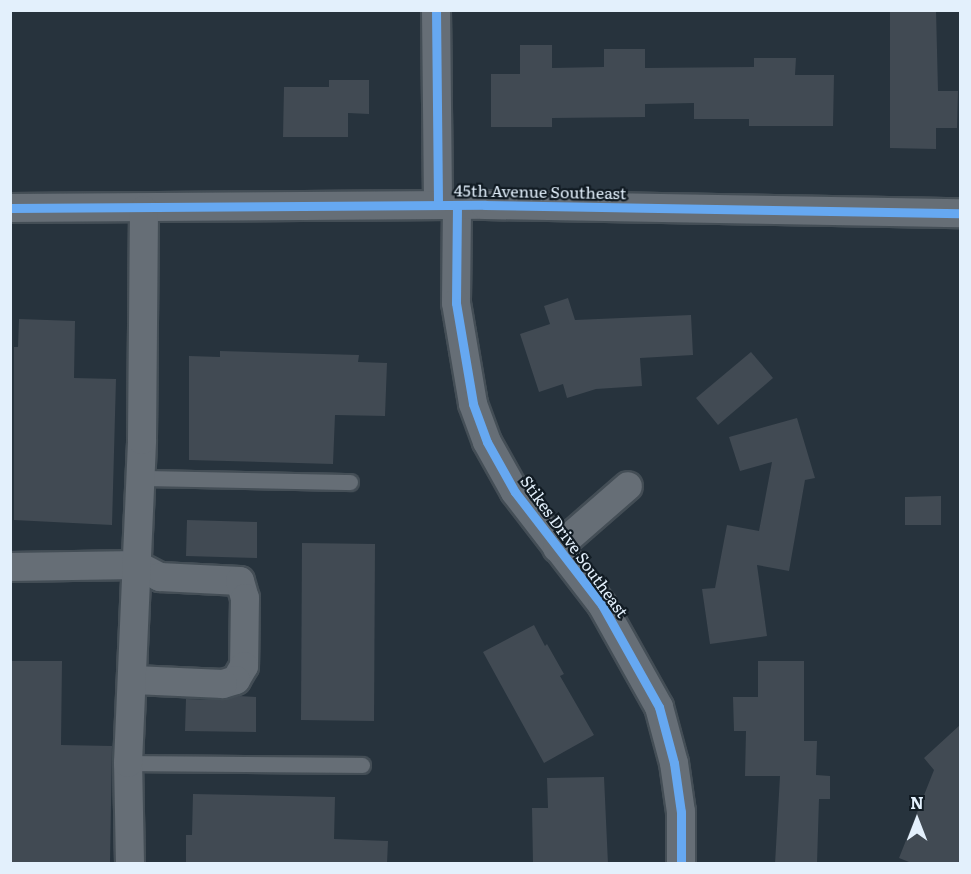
<!DOCTYPE html>
<html>
<head>
<meta charset="utf-8">
<style>
  body { margin:0 }
  #map { position:relative; width:971px; height:874px; overflow:hidden; background:#27333d; font-family:Literata,serif }
  div>[style] { position:absolute }
  [style*='--x'] { left:calc(var(--x)*1px); top:calc(var(--y)*1px); width:calc(var(--w)*1px); rotate:calc(var(--a)*1deg) }
  .building>* { inset:0; background:#414a53 }
  .roads { filter:drop-shadow(2px 0 #444e56) drop-shadow(-2px 0 #444e56) drop-shadow(0 2px #444e56) drop-shadow(0 -2px #444e56) }
  .service>* { height:15px; margin:-7.5px; padding:0 7.5px; transform-origin:7.5px; border-radius:7.5px; background:#666e76 }
  .minor>* { height:28px; margin:-14px; padding:0 14px; transform-origin:14px; border-radius:14px; background:#666e76 }
  .cycleway>* { height:9px; margin:-4.5px; padding:0 4.5px; transform-origin:4.5px; border-radius:4.5px; background:#66a8f1 }
  span { translate:-50% -50%; white-space:nowrap; text-align:center; line-height:1.15; -webkit-text-stroke:4.5px #111b23; paint-order:stroke }
  .street-label { font-size:16px; color:#e3f0fc }
  .frame { position:absolute; inset:0; border:12px solid #e3f0fc; pointer-events:none }
  .north { position:absolute; left:887px; top:790px; width:60px; height:60px; -webkit-text-stroke:4px #111b23; paint-order:stroke; rotate:0deg; font-size:16px; font-weight:700; line-height:24px; text-align:center; color:#e3f0fc }
  .north::after { content:''; display:block; margin:auto; width:21px; height:27px; background:#e3f0fc; clip-path:polygon(50% 0,100% 100%,50% 72%,0 100%) }
</style>
</head>
<body>
<div id="map">
  <div class="building">
    <i style="clip-path:polygon(890px 10px,936px 10px,938px 91px,958px 91px,957px 128px,936px 128px,936px 149px,890px 148px)"></i>
    <i style="clip-path:polygon(520px 45px,552px 45px,552px 68px,604px 67px,604px 49px,645px 49px,645px 68px,754px 67px,754px 58px,796px 58px,795px 75px,834px 75px,833px 126px,749px 126px,749px 119px,694px 119px,694px 103px,645px 104px,645px 117px,552px 118px,552px 127px,491px 127px,491px 74px,520px 74px)"></i>
    <i style="clip-path:polygon(329px 80px,369px 80px,369px 114px,348px 113px,348px 137px,283px 137px,284px 87px,329px 87px)"></i>
    <i style="clip-path:polygon(568px 298px,575px 320px,691px 315px,693px 355px,640px 358px,642px 386px,596px 389px,567px 398px,563px 384px,539px 392px,520px 334px,550px 324px,544px 306px)"></i>
    <i style="clip-path:polygon(19px 319px,75px 321px,74px 378px,116px 379px,112px 525px,14px 520px,14px 347px,18px 347px)"></i>
    <i style="clip-path:polygon(220px 351px,359px 355px,358px 362px,387px 363px,385px 416px,335px 415px,333px 464px,189px 460px,189px 356px,220px 357px)"></i>
    <i style="clip-path:polygon(751px 352px,773px 378px,718px 425px,696px 398px)"></i>
    <i style="clip-path:polygon(797px 418px,815px 478px,805px 480px,789px 571px,757px 565px,767px 636px,710px 644px,702px 589px,715px 588px,727px 525px,759px 531px,772px 462px,740px 471px,729px 437px)"></i>
    <i style="clip-path:polygon(941px 496px,941px 525px,905px 525px,905px 497px)"></i>
    <i style="clip-path:polygon(187px 520px,257px 522px,257px 558px,186px 556px)"></i>
    <i style="clip-path:polygon(302px 543px,375px 544px,374px 721px,301px 720px)"></i>
    <i style="clip-path:polygon(534px 625px,545px 646px,547px 644px,564px 674px,560px 676px,594px 735px,544px 763px,483px 652px)"></i>
    <i style="clip-path:polygon(10px 661px,62px 661px,61px 745px,112px 746px,110px 864px,10px 862px)"></i>
    <i style="clip-path:polygon(758px 661px,804px 661px,804px 741px,817px 741px,816px 775px,830px 776px,830px 799px,819px 799px,817px 864px,775px 864px,780px 776px,745px 776px,746px 731px,734px 731px,733px 697px,758px 697px)"></i>
    <i style="clip-path:polygon(239px 696px,256px 697px,256px 732px,185px 731px,186px 699px,223px 700px)"></i>
    <i style="clip-path:polygon(960px 725px,960px 864px,914px 864px,899px 858px,934px 770px,924px 758px)"></i>
    <i style="clip-path:polygon(604px 777px,608px 864px,533px 864px,532px 808px,548px 808px,547px 778px)"></i>
    <i style="clip-path:polygon(193px 794px,335px 797px,334px 839px,388px 841px,387px 864px,186px 864px,186px 835px,192px 835px)"></i>
  </div>
  <div class="roads">
    <div class="service">
      <i style="--x:140;--y:478;--w:210;--a:1.1"></i>
      <i style="--x:128;--y:763;--w:234;--a:0.5"></i>
    </div>
    <div class="minor">
      <i style="--x:436;--y:10;--w:195;--a:89.4"></i>
      <i style="--x:457;--y:206;--w:97;--a:90.6"></i>
      <i style="--x:456;--y:303;--w:102;--a:80.4"></i>
      <i style="--x:473;--y:404;--w:40;--a:69.8"></i>
      <i style="--x:487;--y:442;--w:57;--a:60.8"></i>
      <i style="--x:515;--y:492;--w:143;--a:52.4"></i>
      <i style="--x:602;--y:605;--w:117;--a:60.8"></i>
      <i style="--x:659;--y:707;--w:58;--a:75"></i>
      <i style="--x:674;--y:763;--w:49;--a:81.9"></i>
      <i style="--x:681;--y:812;--w:52;--a:90"></i>
      <i style="--x:10;--y:208;--w:475;--a:-0.4"></i>
      <i style="--x:485;--y:205;--w:475;--a:1"></i>
      <i style="--x:557;--y:548;--w:94;--a:-41.1"></i>
      <i style="--x:10;--y:567;--w:127;--a:-0.9"></i>
      <i style="--x:137;--y:565;--w:26;--a:28"></i>
      <i style="--x:160;--y:577;--w:80;--a:2.9"></i>
      <i style="--x:240;--y:581;--w:18;--a:74"></i>
      <i style="--x:245;--y:598;--w:68;--a:90.8"></i>
      <i style="--x:244;--y:666;--w:16;--a:120"></i>
      <i style="--x:236;--y:680;--w:14;--a:163"></i>
      <i style="--x:223;--y:684;--w:89;--a:-177.4"></i>
      <i style="--x:130;--y:864;--w:101;--a:-91.1"></i>
      <i style="--x:128;--y:763;--w:323;--a:-87.5"></i>
      <i style="--x:142;--y:440;--w:230;--a:-89.5"></i>
    </div>
  </div>
  <div class="cycleway">
    <i style="--x:436;--y:10;--w:195;--a:89.4"></i>
    <i style="--x:457;--y:206;--w:97;--a:90.6"></i>
    <i style="--x:456;--y:303;--w:102;--a:80.4"></i>
    <i style="--x:473;--y:404;--w:40;--a:69.8"></i>
    <i style="--x:487;--y:442;--w:57;--a:60.8"></i>
    <i style="--x:515;--y:492;--w:143;--a:52.4"></i>
    <i style="--x:602;--y:605;--w:117;--a:60.8"></i>
    <i style="--x:659;--y:707;--w:58;--a:75"></i>
    <i style="--x:674;--y:763;--w:49;--a:81.9"></i>
    <i style="--x:681;--y:812;--w:52;--a:90"></i>
    <i style="--x:10;--y:208;--w:475;--a:-0.4"></i>
    <i style="--x:485;--y:205;--w:475;--a:1"></i>
  </div>
  <div class="street-label">
    <span style="left:540px;top:191px;rotate:1deg">45th Avenue Southeast</span>
    <span style="left:575px;top:546px;rotate:54deg">Stikes Drive Southeast</span>
  </div>
  <div class="frame"></div>
  <div class="north">N</div>
</div>
</body>
</html>
